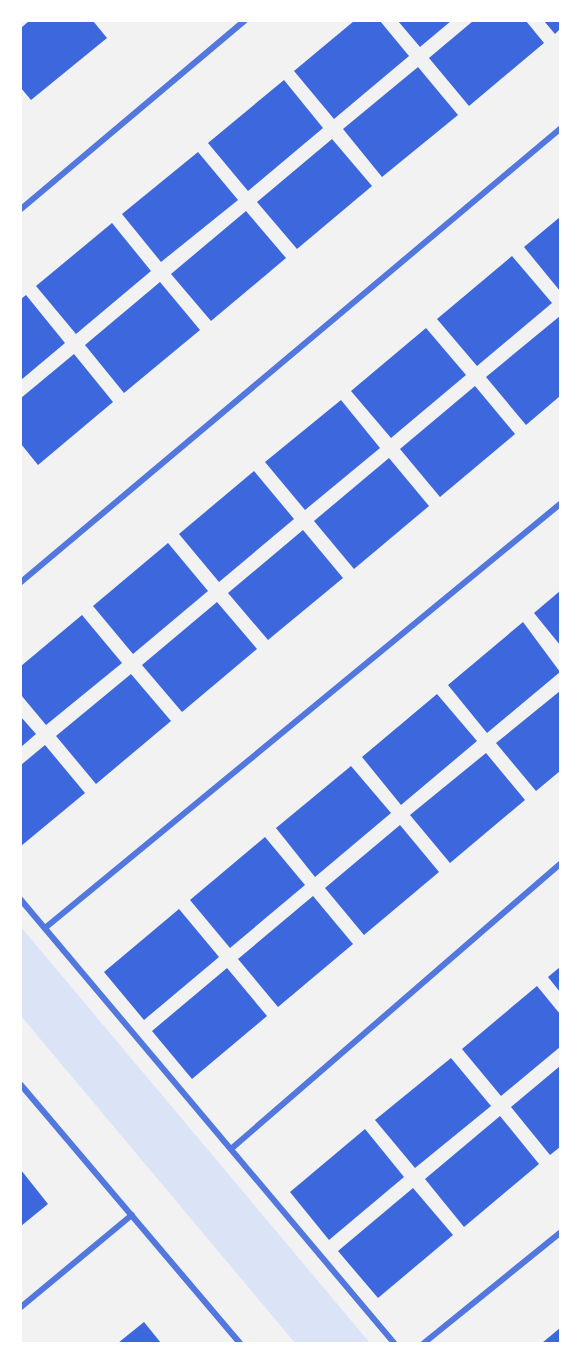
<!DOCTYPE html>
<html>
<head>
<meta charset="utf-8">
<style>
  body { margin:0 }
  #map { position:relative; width:581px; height:1364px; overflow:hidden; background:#f2f2f2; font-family:"DejaVu Sans",sans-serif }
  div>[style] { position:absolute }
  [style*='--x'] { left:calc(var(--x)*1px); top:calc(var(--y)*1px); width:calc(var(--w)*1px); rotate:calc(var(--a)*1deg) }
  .green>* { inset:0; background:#dbe4f7 }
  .building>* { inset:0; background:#3d67dc }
  .minor>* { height:6px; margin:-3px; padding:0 3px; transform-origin:3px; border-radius:3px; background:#5277de }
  span { translate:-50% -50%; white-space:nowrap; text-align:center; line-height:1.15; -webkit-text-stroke:6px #fff; paint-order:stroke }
  .frame { position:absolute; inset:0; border:22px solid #fff; pointer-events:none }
</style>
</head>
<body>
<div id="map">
  <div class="green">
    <i style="clip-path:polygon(21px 927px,370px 1343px,295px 1343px,21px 1016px)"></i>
  </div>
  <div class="building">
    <i style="clip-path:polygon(29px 21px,93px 21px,107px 38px,31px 100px,21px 88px,21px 28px)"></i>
    <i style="clip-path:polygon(354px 21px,380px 21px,409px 56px,334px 119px,294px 71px)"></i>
    <i style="clip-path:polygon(398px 21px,451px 21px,420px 47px)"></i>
    <i style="clip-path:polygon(473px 21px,526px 21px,544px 43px,469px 106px,429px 58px)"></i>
    <i style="clip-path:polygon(544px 21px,560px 21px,560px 29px,555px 34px)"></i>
    <i style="clip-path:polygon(418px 67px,458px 115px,382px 177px,343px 129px)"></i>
    <i style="clip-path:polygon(284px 80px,323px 128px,248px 191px,208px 143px)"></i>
    <i style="clip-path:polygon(332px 139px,372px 186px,297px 249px,257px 202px)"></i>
    <i style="clip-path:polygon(198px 152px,238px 200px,161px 262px,122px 214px)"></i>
    <i style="clip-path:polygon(246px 211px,286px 258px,211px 321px,171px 274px)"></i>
    <i style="clip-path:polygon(560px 217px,560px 291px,524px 247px)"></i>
    <i style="clip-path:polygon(112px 223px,151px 271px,76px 334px,36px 286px)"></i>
    <i style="clip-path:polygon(512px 256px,552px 303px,477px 366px,437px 319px)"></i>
    <i style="clip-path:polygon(160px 282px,200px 330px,124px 393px,85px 345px)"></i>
    <i style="clip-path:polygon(26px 295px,65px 343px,21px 380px,21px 299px)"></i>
    <i style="clip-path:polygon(560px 316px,560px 396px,526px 425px,486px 377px)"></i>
    <i style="clip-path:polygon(426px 328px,466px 375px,391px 438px,351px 391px)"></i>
    <i style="clip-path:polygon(74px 354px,113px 402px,38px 465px,21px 444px,21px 398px)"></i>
    <i style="clip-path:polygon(475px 386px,515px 434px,440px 497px,400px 449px)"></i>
    <i style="clip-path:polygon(341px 400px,380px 448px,305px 510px,265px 462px)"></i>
    <i style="clip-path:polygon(389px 458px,429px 506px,354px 569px,314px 521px)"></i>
    <i style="clip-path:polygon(254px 471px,294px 519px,219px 582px,179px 534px)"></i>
    <i style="clip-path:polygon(303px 530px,343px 578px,268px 640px,228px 593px)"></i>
    <i style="clip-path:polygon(168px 543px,208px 591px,133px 654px,93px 606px)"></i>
    <i style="clip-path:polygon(560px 591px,560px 645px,534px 613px)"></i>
    <i style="clip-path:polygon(217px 602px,257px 649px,182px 712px,142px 665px)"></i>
    <i style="clip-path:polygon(82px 615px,122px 663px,46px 725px,21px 695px,21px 666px)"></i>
    <i style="clip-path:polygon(523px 622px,560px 672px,487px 733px,448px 685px)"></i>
    <i style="clip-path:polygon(131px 674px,171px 721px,96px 784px,56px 736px)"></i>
    <i style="clip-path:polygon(560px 691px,560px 771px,536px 791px,496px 743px)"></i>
    <i style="clip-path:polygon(437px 694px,477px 741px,401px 805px,362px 757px)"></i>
    <i style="clip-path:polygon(21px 717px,36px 734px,21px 747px)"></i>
    <i style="clip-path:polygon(45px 745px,85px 793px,21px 846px,21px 765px)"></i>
    <i style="clip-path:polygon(486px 753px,525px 800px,450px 863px,410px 815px)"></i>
    <i style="clip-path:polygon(351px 766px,391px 813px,315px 877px,276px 828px)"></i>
    <i style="clip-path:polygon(400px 825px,439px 872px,364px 935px,325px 888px)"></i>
    <i style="clip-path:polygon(265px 837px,305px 885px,230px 948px,190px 900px)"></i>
    <i style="clip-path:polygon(313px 896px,353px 944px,278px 1007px,238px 959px)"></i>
    <i style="clip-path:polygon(179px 909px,219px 957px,144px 1020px,104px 972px)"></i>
    <i style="clip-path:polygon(560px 967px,560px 992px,548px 977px)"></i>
    <i style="clip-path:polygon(227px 968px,267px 1016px,192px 1079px,152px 1031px)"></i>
    <i style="clip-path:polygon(537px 986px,560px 1014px,560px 1047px,501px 1096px,462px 1049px)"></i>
    <i style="clip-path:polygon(451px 1058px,491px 1106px,415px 1168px,375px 1120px)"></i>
    <i style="clip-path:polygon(560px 1066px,560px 1147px,550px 1155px,511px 1107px)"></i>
    <i style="clip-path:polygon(500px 1116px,539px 1164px,464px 1227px,425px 1179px)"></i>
    <i style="clip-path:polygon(365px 1129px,404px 1177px,329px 1240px,290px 1192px)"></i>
    <i style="clip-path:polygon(21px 1170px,48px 1204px,21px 1226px)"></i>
    <i style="clip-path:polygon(413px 1188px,453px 1235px,378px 1298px,338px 1251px)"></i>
    <i style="clip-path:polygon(144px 1322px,161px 1343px,118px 1343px)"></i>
    <i style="clip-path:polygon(560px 1328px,560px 1343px,542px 1343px)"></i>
  </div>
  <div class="minor">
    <i style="--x:21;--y:209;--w:292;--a:-40.1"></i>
    <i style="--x:21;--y:582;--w:704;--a:-40.05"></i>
    <i style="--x:21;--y:900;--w:579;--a:49.9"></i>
    <i style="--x:45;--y:928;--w:667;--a:-39.46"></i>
    <i style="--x:21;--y:1085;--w:338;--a:49.7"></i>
    <i style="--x:231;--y:1149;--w:435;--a:-40.9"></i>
    <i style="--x:21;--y:1307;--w:144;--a:-39.7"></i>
    <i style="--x:424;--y:1343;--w:175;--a:-39"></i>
  </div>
  <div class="frame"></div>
</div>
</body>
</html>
